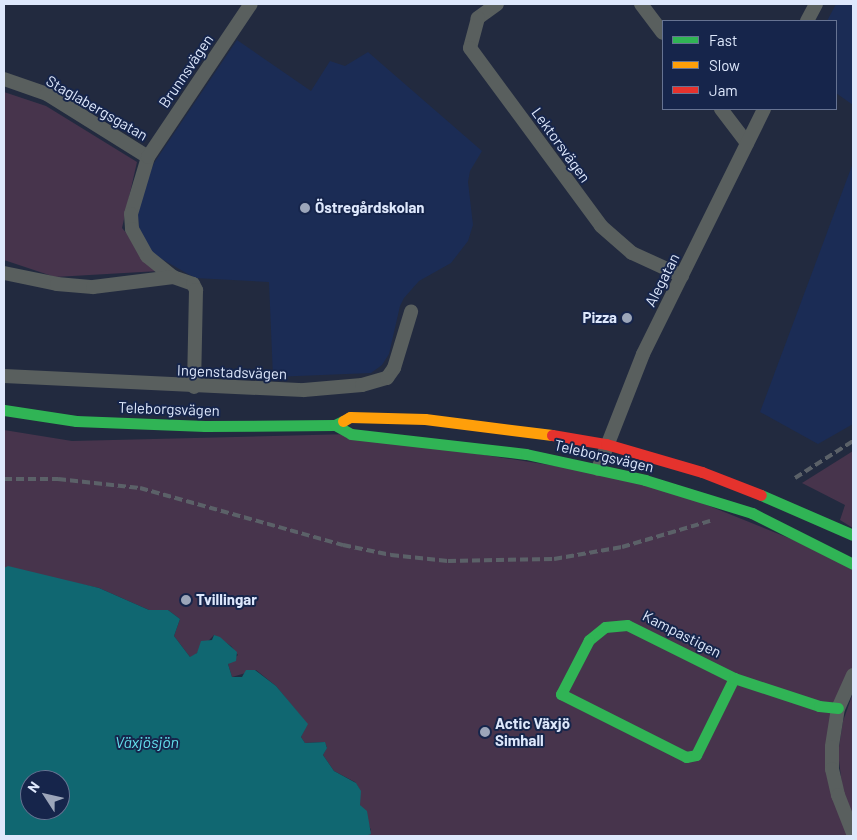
<!DOCTYPE html>
<html>
<head>
<meta charset="utf-8">
<style>
  body { margin:0 }
  #map { position:relative; width:857px; height:840px; overflow:hidden; background:#222a3f; font-family:Barlow,sans-serif }
  div>[style] { position:absolute }
  [style*='--x'] { left:calc(var(--x)*1px); top:calc(var(--y)*1px); width:calc(var(--w)*1px); rotate:calc(var(--a)*1deg) }
  .built>* { inset:0; background:#1b2c55 }
  .green>* { inset:0; background:#47344c }
  .water>* { inset:0; background:#106771 }
  .street>* { height:14px; margin:-7px; padding:0 7px; transform-origin:7px; border-radius:7px; background:#595f5e }
  .fast>* { height:11px; margin:-5.5px; padding:0 5.5px; transform-origin:5.5px; border-radius:5.5px; background:#30b455 }
  .slow>* { height:11px; margin:-5.5px; padding:0 5.5px; transform-origin:5.5px; border-radius:5.5px; background:#ff9f0a }
  .jam>* { height:11px; margin:-5.5px; padding:0 5.5px; transform-origin:5.5px; border-radius:5.5px; background:#e5322d }
  .rail>* { height:4px; margin-top:-2px; transform-origin:0; background:repeating-linear-gradient(90deg,#5b6168 0 8px,transparent 0 12px) }
  .dots>* { width:14px; height:14px; translate:-50% -50%; box-sizing:border-box; border:2px solid #16254b; border-radius:50% }
  span { translate:-50% -50%; white-space:nowrap; text-align:center; line-height:1.15; -webkit-text-stroke:4px #16254b; paint-order:stroke }
  .street-label { font-size:15px; color:#dee8fc }
  .poi-label { font-size:15px; color:#dee8fc; font-weight:700 }
  .left { translate:0 -50%; text-align:left }
  .right { translate:-100% -50%; text-align:right }
  .water-label { font-size:16px; color:#62ddeb; font-style:italic }
  .frame { position:absolute; inset:0; border:5px solid #dee8fc; pointer-events:none }
  .legend { position:absolute; left:662px; top:20px; width:175px; height:90px; box-sizing:border-box; background:#16254b; border:1px solid #667392; margin:0; padding:6px 9px; list-style:none; font-size:15px; color:#dee8fc }
  .legend li { display:flex; align-items:center; gap:10px; height:25px }
  .legend b { width:25px; border:1px solid #667392 }
  .north { position:absolute; left:20px; top:770px; width:50px; height:50px; box-sizing:border-box; background:#16254b; border:1px solid #667392; border-radius:50%; rotate:305deg; font-size:14px; font-weight:700; line-height:20px; text-align:center; color:#dee8fc }
  .north::after { content:''; display:block; margin:auto; width:18px; height:22px; background:#9ca6ba; clip-path:polygon(50% 0,100% 100%,50% 72%,0 100%) }
</style>
</head>
<body>
<div id="map">
  <div class="built">
    <i style="clip-path:polygon(836px 4px,853px 4px,853px 105px,836px 93px,836px 21px,827px 21px)"></i>
    <i style="clip-path:polygon(237px 40px,311px 91px,330px 61px,345px 66px,368px 52px,482px 151px,470px 171px,468px 182px,473px 225px,468px 241px,451px 263px,419px 281px,404px 298px,400px 306px,389px 354px,382px 365px,371px 373px,273px 377px,269px 282px,195px 278px,153px 254px,139px 229px,137px 206px,154px 163px)"></i>
    <i style="clip-path:polygon(853px 163px,853px 424px,818px 444px,760px 412px)"></i>
  </div>
  <div class="green">
    <i style="clip-path:polygon(4px 92px,46px 106px,137px 162px,122px 228px,159px 271px,55px 277px,4px 260px)"></i>
    <i style="clip-path:polygon(4px 430px,72px 441px,351px 434px,645px 480px,853px 564px,853px 675px,832px 747px,853px 836px,365px 836px,371px 830px,360px 805px,360px 790px,355px 782px,334px 771px,323px 755px,327px 747px,324px 742px,305px 743px,301px 737px,307px 724px,276px 686px,256px 670px,232px 677px,228px 664px,238px 655px,231px 646px,214px 635px,193px 657px,190px 657px,174px 636px,180px 619px,168px 610px,149px 610px,99px 588px,4px 568px)"></i>
    <i style="clip-path:polygon(853px 451px,853px 528px,840px 520px,845px 505px,802px 483px)"></i>
    <i style="clip-path:polygon(853px 693px,853px 824px,842px 785px,838px 753px,843px 721px)"></i>
  </div>
  <div class="water">
    <i style="clip-path:polygon(evenodd,8px 566px,99px 588px,149px 610px,168px 610px,180px 619px,174px 636px,190px 657px,197px 653px,201px 641px,212px 640px,214px 635px,220px 637px,237px 652px,236px 661px,228px 664px,232px 677px,242px 677px,246px 670px,255px 670px,276px 686px,308px 724px,301px 737px,305px 743px,325px 742px,327px 748px,323px 755px,334px 771px,356px 783px,361px 791px,360px 805px,367px 811px,371px 834px,365px 836px,4px 836px,4px 568px,8px 566px,30px 780px,60px 780px,60px 810px,30px 810px,30px 780px)"></i>
  </div>
  <div class="street">
    <i style="--x:497;--y:4;--w:24;--a:144"></i>
    <i style="--x:478;--y:18;--w:31;--a:105"></i>
    <i style="--x:470;--y:48;--w:221;--a:53.6"></i>
    <i style="--x:601;--y:226;--w:41;--a:41.1"></i>
    <i style="--x:632;--y:253;--w:55;--a:24.7"></i>
    <i style="--x:641;--y:4;--w:36;--a:53"></i>
    <i style="--x:807;--y:21;--w:19;--a:-62"></i>
    <i style="--x:4;--y:79;--w:46;--a:19.2"></i>
    <i style="--x:47;--y:94;--w:119;--a:32"></i>
    <i style="--x:148;--y:157;--w:59;--a:106.6"></i>
    <i style="--x:131;--y:214;--w:15;--a:86"></i>
    <i style="--x:132;--y:229;--w:31;--a:61"></i>
    <i style="--x:147;--y:256;--w:33;--a:39"></i>
    <i style="--x:173;--y:277;--w:21;--a:19"></i>
    <i style="--x:193;--y:284;--w:7;--a:63"></i>
    <i style="--x:196;--y:290;--w:97;--a:91.2"></i>
    <i style="--x:721;--y:109;--w:43;--a:52.6"></i>
    <i style="--x:148;--y:157;--w:184;--a:-56.1"></i>
    <i style="--x:4;--y:273;--w:54;--a:11.7"></i>
    <i style="--x:57;--y:284;--w:36;--a:5"></i>
    <i style="--x:93;--y:287;--w:81;--a:-7.1"></i>
    <i style="--x:4;--y:376;--w:300;--a:2.7"></i>
    <i style="--x:304;--y:390;--w:58;--a:-4.9"></i>
    <i style="--x:362;--y:385;--w:26;--a:-16"></i>
    <i style="--x:387;--y:378;--w:12;--a:-55"></i>
    <i style="--x:394;--y:368;--w:59;--a:-73.1"></i>
    <i style="--x:598;--y:469;--w:123;--a:-68.6"></i>
    <i style="--x:643;--y:354;--w:273;--a:-63.7"></i>
    <i style="--x:853;--y:675;--w:36;--a:114"></i>
    <i style="--x:838;--y:708;--w:39;--a:99"></i>
    <i style="--x:832;--y:747;--w:22;--a:90"></i>
    <i style="--x:832;--y:769;--w:27;--a:77"></i>
    <i style="--x:838;--y:795;--w:41;--a:68.5"></i>
  </div>
  <div class="fast">
    <i style="--x:4;--y:410;--w:73;--a:8.7"></i>
    <i style="--x:76;--y:421;--w:129;--a:2.2"></i>
    <i style="--x:205;--y:426;--w:130;--a:-0.4"></i>
    <i style="--x:335;--y:425;--w:9;--a:-27"></i>
    <i style="--x:335;--y:425;--w:18;--a:29"></i>
    <i style="--x:351;--y:434;--w:176;--a:6.5"></i>
    <i style="--x:526;--y:454;--w:122;--a:12.3"></i>
    <i style="--x:645;--y:480;--w:112;--a:17.1"></i>
    <i style="--x:752;--y:513;--w:113;--a:26.8"></i>
    <i style="--x:761;--y:495;--w:100;--a:23.5"></i>
    <i style="--x:734;--y:678;--w:119;--a:-153.6"></i>
    <i style="--x:627;--y:625;--w:22;--a:175"></i>
    <i style="--x:605;--y:627;--w:21;--a:141"></i>
    <i style="--x:589;--y:640;--w:61;--a:117.4"></i>
    <i style="--x:561;--y:694;--w:140;--a:26.7"></i>
    <i style="--x:686;--y:757;--w:10;--a:-11"></i>
    <i style="--x:696;--y:755;--w:86;--a:-63.7"></i>
    <i style="--x:734;--y:678;--w:89;--a:18.2"></i>
    <i style="--x:819;--y:706;--w:19;--a:6"></i>
  </div>
  <div class="slow">
    <i style="--x:343;--y:421;--w:8;--a:-30"></i>
    <i style="--x:350;--y:417;--w:75;--a:1.5"></i>
    <i style="--x:425;--y:419;--w:128;--a:7.2"></i>
  </div>
  <div class="jam">
    <i style="--x:552;--y:435;--w:55;--a:9.5"></i>
    <i style="--x:606;--y:444;--w:100;--a:16.3"></i>
    <i style="--x:702;--y:472;--w:63;--a:21.3"></i>
  </div>
  <div class="rail">
    <i style="--x:795;--y:478;--w:69;--a:-32.5"></i>
    <i style="--x:4;--y:479;--w:54;--a:0"></i>
    <i style="--x:58;--y:479;--w:82;--a:6.3"></i>
    <i style="--x:140;--y:488;--w:211;--a:15.7"></i>
    <i style="--x:343;--y:545;--w:49;--a:11.8"></i>
    <i style="--x:391;--y:555;--w:57;--a:6"></i>
    <i style="--x:448;--y:561;--w:106;--a:-1.1"></i>
    <i style="--x:554;--y:559;--w:69;--a:-10"></i>
    <i style="--x:622;--y:547;--w:92;--a:-16.5"></i>
  </div>
  <div class="dots">
    <i style="left:305px;top:208px;background:#9ca6ba"></i>
    <i style="left:627px;top:318px;background:#9ca6ba"></i>
    <i style="left:186px;top:600px;background:#9ca6ba"></i>
    <i style="left:485px;top:732px;background:#9ca6ba"></i>
  </div>
  <div class="street-label">
    <span style="left:186px;top:71px;rotate:-56deg">Brunnsvägen</span>
    <span style="left:97px;top:108px;rotate:30deg">Staglabergsgatan</span>
    <span style="left:561px;top:145px;rotate:54deg">Lektorsvägen</span>
    <span style="left:662px;top:280px;rotate:-63deg">Alegatan</span>
    <span style="left:232px;top:372px;rotate:2deg">Ingenstadsvägen</span>
    <span style="left:169px;top:409px;rotate:2deg">Teleborgsvägen</span>
    <span style="left:604px;top:456px;rotate:13deg">Teleborgsvägen</span>
    <span style="left:682px;top:634px;rotate:27deg">Kampastigen</span>
  </div>
  <div class="poi-label">
    <span class="left" style="left:315px;top:208px">Östregårdskolan</span>
    <span class="right" style="left:617px;top:318px">Pizza</span>
    <span class="left" style="left:196px;top:600px">Tvillingar</span>
    <span class="left" style="left:495px;top:732px">Actic Växjö<br>Simhall</span>
  </div>
  <div class="water-label">
    <span style="left:147px;top:742px">Växjösjön</span>
  </div>
  <div class="frame"></div>
  <ul class="legend">
  <li><b style="height:6px;background:#30b455"></b>Fast</li>
  <li><b style="height:6px;background:#ff9f0a"></b>Slow</li>
  <li><b style="height:6px;background:#e5322d"></b>Jam</li>
  </ul>
  <div class="north">N</div>
</div>
</body>
</html>
